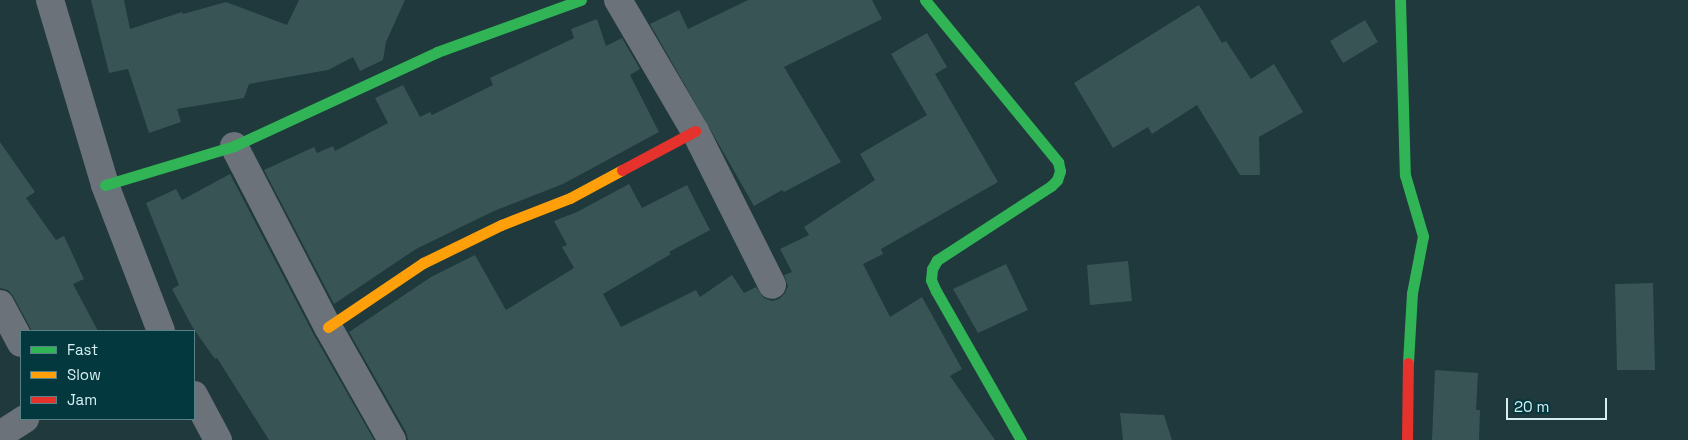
<!DOCTYPE html>
<html>
<head>
<meta charset="utf-8">
<style>
  body { margin:0 }
  #map { position:relative; width:1688px; height:440px; overflow:hidden; background:#1f393c; font-family:"Space Grotesk",sans-serif }
  div>[style] { position:absolute }
  [style*='--x'] { left:calc(var(--x)*1px); top:calc(var(--y)*1px); width:calc(var(--w)*1px); rotate:calc(var(--a)*1deg) }
  .building>* { inset:0; background:#385454 }
  .street>* { height:28px; margin:-14px; padding:0 14px; transform-origin:14px; border-radius:14px; background:#6b727a }
  .fast>* { height:11px; margin:-5.5px; padding:0 5.5px; transform-origin:5.5px; border-radius:5.5px; background:#30b455 }
  .slow>* { height:11px; margin:-5.5px; padding:0 5.5px; transform-origin:5.5px; border-radius:5.5px; background:#ff9f0a }
  .jam>* { height:11px; margin:-5.5px; padding:0 5.5px; transform-origin:5.5px; border-radius:5.5px; background:#e5322d }
  span { translate:-50% -50%; white-space:nowrap; text-align:center; line-height:1.15; -webkit-text-stroke:5px #03383e; paint-order:stroke }
  .legend { position:absolute; left:20px; top:330px; width:175px; height:90px; box-sizing:border-box; background:#03383e; border:1px solid #588186; margin:0; padding:6px 9px; list-style:none; font-size:15px; color:#d7eff3 }
  .legend li { display:flex; align-items:center; gap:10px; height:25px }
  .legend b { width:25px; border:1px solid #588186 }
  .scale { position:absolute; left:1506px; top:398px; width:101px; height:22px; box-sizing:border-box; border:2px solid #d7eff3; border-top:0; padding-left:6px; font-size:15px; line-height:18px; white-space:nowrap; color:#d7eff3; -webkit-text-stroke:4px #03383e; paint-order:stroke }
</style>
</head>
<body>
<div id="map">
  <div class="building">
    <i style="clip-path:polygon(91px 0,124px 0,130px 29px,182px 12px,183px 14px,226px 2px,287px 25px,299px 0,405px 0,386px 42px,383px 60px,360px 71px,353px 57px,328px 70px,249px 84px,244px 98px,177px 109px,181px 122px,149px 133px,128px 69px,109px 73px)"></i>
    <i style="clip-path:polygon(748px 0,872px 0,882px 19px,784px 67px,841px 162px,784px 192px,782px 190px,754px 206px,650px 24px,679px 10px,688px 29px)"></i>
    <i style="clip-path:polygon(1199px 5px,1222px 43px,1226px 41px,1251px 79px,1274px 64px,1303px 112px,1259px 137px,1260px 175px,1240px 175px,1197px 105px,1152px 134px,1148px 127px,1113px 148px,1074px 83px)"></i>
    <i style="clip-path:polygon(597px 19px,606px 46px,622px 38px,640px 69px,630px 75px,659px 132px,563px 184px,494px 211px,416px 249px,334px 304px,264px 170px,314px 147px,317px 153px,333px 146px,335px 151px,388px 123px,375px 98px,403px 85px,420px 117px,430px 112px,432px 115px,493px 85px,490px 78px,574px 38px,571px 29px)"></i>
    <i style="clip-path:polygon(1365px 20px,1378px 42px,1343px 63px,1330px 41px)"></i>
    <i style="clip-path:polygon(927px 33px,947px 67px,935px 74px,998px 182px,881px 249px,883px 254px,863px 264px,890px 317px,922px 297px,962px 369px,950px 376px,995px 440px,408px 440px,406px 432px,349px 332px,431px 277px,475px 255px,506px 310px,574px 268px,562px 247px,567px 245px,554px 221px,577px 212px,629px 184px,642px 208px,687px 185px,710px 230px,669px 252px,671px 254px,603px 294px,621px 327px,696px 290px,700px 297px,732px 275px,744px 293px,756px 287px,764px 298px,772px 301px,779px 299px,785px 293px,788px 286px,784px 275px,792px 272px,780px 249px,809px 235px,804px 227px,875px 180px,860px 154px,927px 115px,891px 54px)"></i>
    <i style="clip-path:polygon(0 142px,35px 192px,26px 198px,56px 240px,64px 236px,84px 279px,73px 284px,98px 331px,32px 331px,13px 296px,8px 290px,0 288px)"></i>
    <i style="clip-path:polygon(230px 174px,314px 335px,374px 440px,269px 440px,217px 358px,215px 359px,193px 328px,172px 289px,179px 285px,146px 203px,176px 189px,182px 200px)"></i>
    <i style="clip-path:polygon(1128px 261px,1132px 301px,1090px 305px,1087px 265px)"></i>
    <i style="clip-path:polygon(1006px 264px,1028px 310px,978px 333px,953px 289px)"></i>
    <i style="clip-path:polygon(1653px 283px,1655px 370px,1617px 370px,1615px 284px)"></i>
    <i style="clip-path:polygon(1435px 370px,1478px 373px,1476px 410px,1480px 410px,1479px 440px,1432px 440px)"></i>
    <i style="clip-path:polygon(1120px 413px,1164px 415px,1172px 440px,1123px 440px)"></i>
  </div>
  <div class="street">
    <i style="--x:50;--y:0;--w:193;--a:73.4"></i>
    <i style="--x:105;--y:185;--w:156;--a:69"></i>
    <i style="--x:618;--y:0;--w:152;--a:59.6"></i>
    <i style="--x:695;--y:131;--w:172;--a:63.4"></i>
    <i style="--x:234;--y:146;--w:204;--a:62.6"></i>
    <i style="--x:328;--y:327;--w:130;--a:60.5"></i>
    <i style="--x:0;--y:304;--w:44;--a:61.7"></i>
    <i style="--x:194;--y:395;--w:51;--a:61.9"></i>
    <i style="--x:0;--y:435;--w:30;--a:-33"></i>
  </div>
  <div class="fast">
    <i style="--x:925;--y:0;--w:210;--a:50.6"></i>
    <i style="--x:1058;--y:162;--w:9;--a:77"></i>
    <i style="--x:1060;--y:171;--w:9;--a:108"></i>
    <i style="--x:1057;--y:180;--w:8;--a:135"></i>
    <i style="--x:1051;--y:186;--w:136;--a:147"></i>
    <i style="--x:937;--y:260;--w:10;--a:119"></i>
    <i style="--x:932;--y:269;--w:11;--a:95"></i>
    <i style="--x:931;--y:280;--w:12;--a:66"></i>
    <i style="--x:936;--y:291;--w:172;--a:60.3"></i>
    <i style="--x:1400;--y:0;--w:175;--a:88.4"></i>
    <i style="--x:1405;--y:175;--w:64;--a:73.6"></i>
    <i style="--x:1423;--y:236;--w:58;--a:100.9"></i>
    <i style="--x:1412;--y:293;--w:70;--a:93.3"></i>
    <i style="--x:105;--y:185;--w:135;--a:-16.8"></i>
    <i style="--x:234;--y:146;--w:224;--a:-24.8"></i>
    <i style="--x:437;--y:52;--w:153;--a:-19.9"></i>
  </div>
  <div class="slow">
    <i style="--x:328;--y:327;--w:115;--a:-34"></i>
    <i style="--x:423;--y:263;--w:87;--a:-26"></i>
    <i style="--x:501;--y:225;--w:74;--a:-21.4"></i>
    <i style="--x:570;--y:198;--w:59;--a:-28.3"></i>
  </div>
  <div class="jam">
    <i style="--x:622;--y:170;--w:83;--a:-28.1"></i>
    <i style="--x:1407;--y:440;--w:77;--a:-89.3"></i>
  </div>
  <ul class="legend">
  <li><b style="height:6px;background:#30b455"></b>Fast</li>
  <li><b style="height:6px;background:#ff9f0a"></b>Slow</li>
  <li><b style="height:6px;background:#e5322d"></b>Jam</li>
  </ul>
  <div class="scale">20 m</div>
</div>
</body>
</html>
